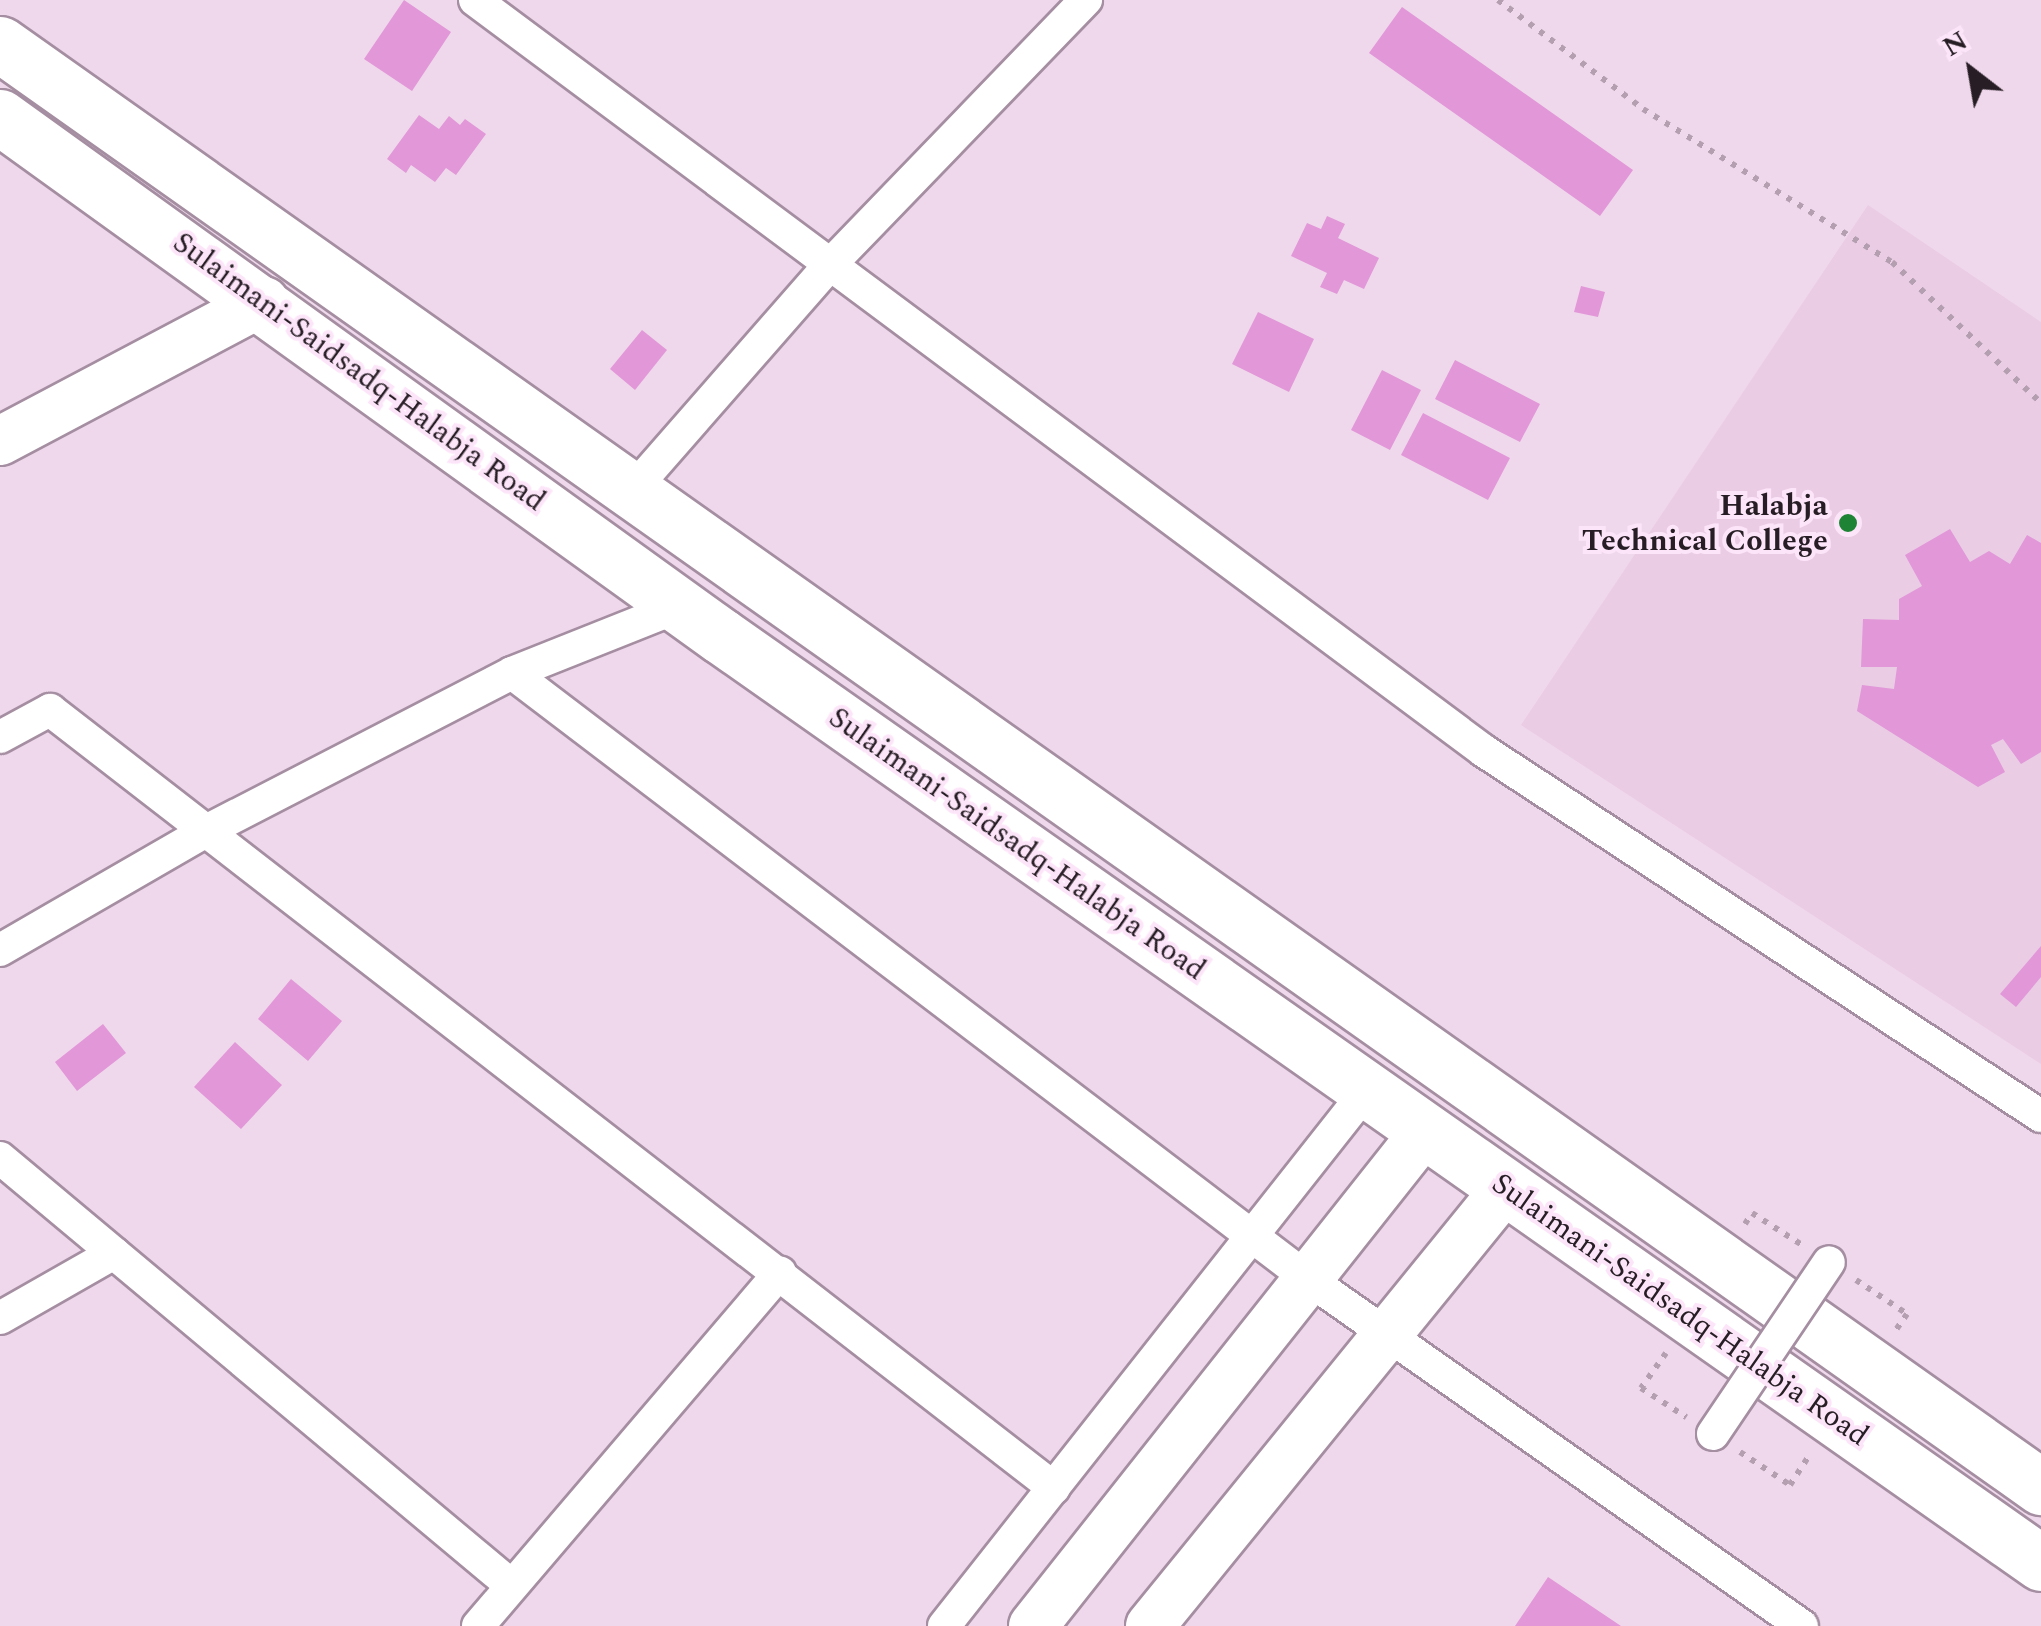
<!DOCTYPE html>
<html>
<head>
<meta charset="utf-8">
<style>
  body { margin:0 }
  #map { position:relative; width:2041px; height:1626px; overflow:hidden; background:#f0d8ec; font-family:Spectral,serif }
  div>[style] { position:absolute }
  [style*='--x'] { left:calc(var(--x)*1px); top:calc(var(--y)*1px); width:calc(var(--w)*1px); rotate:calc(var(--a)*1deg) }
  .built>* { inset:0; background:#eacce5 }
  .building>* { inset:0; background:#e197d8 }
  .path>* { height:6px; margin-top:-3px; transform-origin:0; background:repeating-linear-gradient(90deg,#b39faf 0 5px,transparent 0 13px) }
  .roads { filter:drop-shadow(2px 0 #a58ea1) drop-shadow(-2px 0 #a58ea1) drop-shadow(0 2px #a58ea1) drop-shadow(0 -2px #a58ea1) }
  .street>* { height:32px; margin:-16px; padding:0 16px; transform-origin:16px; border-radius:16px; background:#fff }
  .secondary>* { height:48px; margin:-24px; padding:0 24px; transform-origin:24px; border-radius:24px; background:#fff }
  .highway>* { height:55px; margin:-27.5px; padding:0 27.5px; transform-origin:27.5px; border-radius:27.5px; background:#fff }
  .bridges { filter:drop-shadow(2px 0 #a58ea1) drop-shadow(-2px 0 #a58ea1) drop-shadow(0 2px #a58ea1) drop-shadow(0 -2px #a58ea1) }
  .street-bridge>* { height:32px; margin:-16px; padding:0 16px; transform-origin:16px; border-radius:16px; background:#fff }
  .dots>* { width:28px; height:28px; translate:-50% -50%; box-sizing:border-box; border:5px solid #fde5f9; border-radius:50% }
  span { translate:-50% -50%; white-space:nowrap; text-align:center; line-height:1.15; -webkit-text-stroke:8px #fde5f9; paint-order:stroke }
  .street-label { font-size:30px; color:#271e25 }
  .poi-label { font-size:30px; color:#271e25; font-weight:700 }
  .right { translate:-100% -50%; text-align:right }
  .north { position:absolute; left:1921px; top:20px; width:100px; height:100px; -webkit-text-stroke:8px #fde5f9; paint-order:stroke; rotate:329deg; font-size:28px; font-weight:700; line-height:40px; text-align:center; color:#271e25 }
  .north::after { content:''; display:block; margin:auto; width:35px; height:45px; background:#271e25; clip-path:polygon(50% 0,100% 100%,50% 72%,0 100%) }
</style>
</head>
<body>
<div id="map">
  <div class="built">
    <i style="clip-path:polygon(1868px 205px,2041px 322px,2041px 1064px,1521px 725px)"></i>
  </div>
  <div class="building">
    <i style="clip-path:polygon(404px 0,451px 32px,412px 91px,364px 59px)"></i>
    <i style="clip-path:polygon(1402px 7px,1633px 170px,1600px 216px,1369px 53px)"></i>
    <i style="clip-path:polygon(419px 115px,439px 129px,449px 116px,460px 125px,465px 119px,486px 134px,456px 175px,446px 168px,435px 182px,411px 165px,406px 173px,387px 159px)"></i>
    <i style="clip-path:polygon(1327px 216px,1345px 224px,1338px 238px,1379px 258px,1364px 289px,1344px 280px,1337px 294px,1320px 287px,1327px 273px,1291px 256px,1307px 223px,1321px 229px)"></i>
    <i style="clip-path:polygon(1581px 286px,1605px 292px,1598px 317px,1574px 312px)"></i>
    <i style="clip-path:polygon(1258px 312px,1314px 339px,1289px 392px,1232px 364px)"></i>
    <i style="clip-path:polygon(642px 330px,667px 350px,635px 390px,610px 369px)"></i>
    <i style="clip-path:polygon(1455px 360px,1540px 404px,1520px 442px,1435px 399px)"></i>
    <i style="clip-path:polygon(1382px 370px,1421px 390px,1390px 450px,1351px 430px)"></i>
    <i style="clip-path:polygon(1423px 413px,1510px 458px,1488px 500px,1401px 455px)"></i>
    <i style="clip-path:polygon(1950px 529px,1970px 562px,1989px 551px,2010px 564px,2027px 535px,2041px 543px,2041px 752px,2021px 764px,2003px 739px,1991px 745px,2005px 772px,1978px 787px,1857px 711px,1862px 685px,1894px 689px,1897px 667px,1861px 667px,1863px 619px,1899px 620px,1899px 599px,1922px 586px,1905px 555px)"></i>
    <i style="clip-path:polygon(2041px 946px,2041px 977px,2016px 1007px,2000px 994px)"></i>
    <i style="clip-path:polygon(291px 979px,342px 1021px,308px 1061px,258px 1019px)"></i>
    <i style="clip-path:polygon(103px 1024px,126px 1053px,77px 1091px,55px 1062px)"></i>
    <i style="clip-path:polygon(235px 1042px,282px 1085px,241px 1129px,194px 1087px)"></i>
    <i style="clip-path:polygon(1548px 1577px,1621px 1626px,1515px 1626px)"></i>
  </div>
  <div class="path">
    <i style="--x:1498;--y:0;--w:181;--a:36.9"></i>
    <i style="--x:1643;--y:109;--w:292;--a:31.6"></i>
    <i style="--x:1892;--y:262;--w:205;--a:43.4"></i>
    <i style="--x:1745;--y:1224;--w:13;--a:-58"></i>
    <i style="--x:1752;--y:1213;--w:59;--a:32.6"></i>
    <i style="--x:1856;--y:1280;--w:61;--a:33.7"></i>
    <i style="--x:1907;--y:1314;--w:21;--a:125"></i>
    <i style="--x:1666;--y:1353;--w:43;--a:125.5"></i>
    <i style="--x:1641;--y:1388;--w:54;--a:32.8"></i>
    <i style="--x:1740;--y:1452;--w:60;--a:33.4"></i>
    <i style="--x:1790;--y:1485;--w:38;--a:-57"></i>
  </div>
  <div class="roads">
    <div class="street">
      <i style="--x:475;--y:0;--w:1258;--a:36.66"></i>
      <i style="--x:1484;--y:751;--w:666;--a:33.24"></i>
      <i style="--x:629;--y:494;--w:300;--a:-48.8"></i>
      <i style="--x:827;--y:268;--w:373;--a:-46"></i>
      <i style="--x:512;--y:673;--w:1004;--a:37.27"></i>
      <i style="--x:1311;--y:1281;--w:600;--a:35.09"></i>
      <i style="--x:0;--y:737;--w:57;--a:-28.4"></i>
      <i style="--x:50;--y:710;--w:1270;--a:37.77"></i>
      <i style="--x:0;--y:950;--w:242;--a:-30"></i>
      <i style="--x:210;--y:829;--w:340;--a:-27.3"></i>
      <i style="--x:512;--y:673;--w:181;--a:-21.7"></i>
      <i style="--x:0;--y:1158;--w:667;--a:39.89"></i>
      <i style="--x:0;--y:1318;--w:131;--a:-29.7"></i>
      <i style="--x:478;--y:1626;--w:465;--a:-49.5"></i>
      <i style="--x:944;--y:1626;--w:683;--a:-51.72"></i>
    </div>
    <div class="secondary">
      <i style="--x:0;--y:441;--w:299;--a:-27.9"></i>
      <i style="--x:1033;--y:1626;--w:631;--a:-51.62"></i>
      <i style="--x:1150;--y:1626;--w:564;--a:-50.9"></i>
    </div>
    <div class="highway">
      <i style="--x:0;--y:44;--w:2500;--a:35.26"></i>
      <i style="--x:0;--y:117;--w:888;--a:35.75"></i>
      <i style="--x:721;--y:636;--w:1613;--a:35.08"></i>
    </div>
  </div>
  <div class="bridges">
    <div class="street-bridge">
      <i style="--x:1713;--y:1434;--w:207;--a:-56"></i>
    </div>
  </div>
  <div class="dots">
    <i style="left:1848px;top:523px;background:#1f8336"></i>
  </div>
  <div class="street-label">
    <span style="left:359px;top:372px;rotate:36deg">Sulaimani-Saidsadq-Halabja Road</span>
    <span style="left:1017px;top:844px;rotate:35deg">Sulaimani-Saidsadq-Halabja Road</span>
    <span style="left:1680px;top:1310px;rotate:35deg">Sulaimani-Saidsadq-Halabja Road</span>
  </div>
  <div class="poi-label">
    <span class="right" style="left:1828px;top:523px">Halabja<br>Technical College</span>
  </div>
  <div class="north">N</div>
</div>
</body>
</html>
